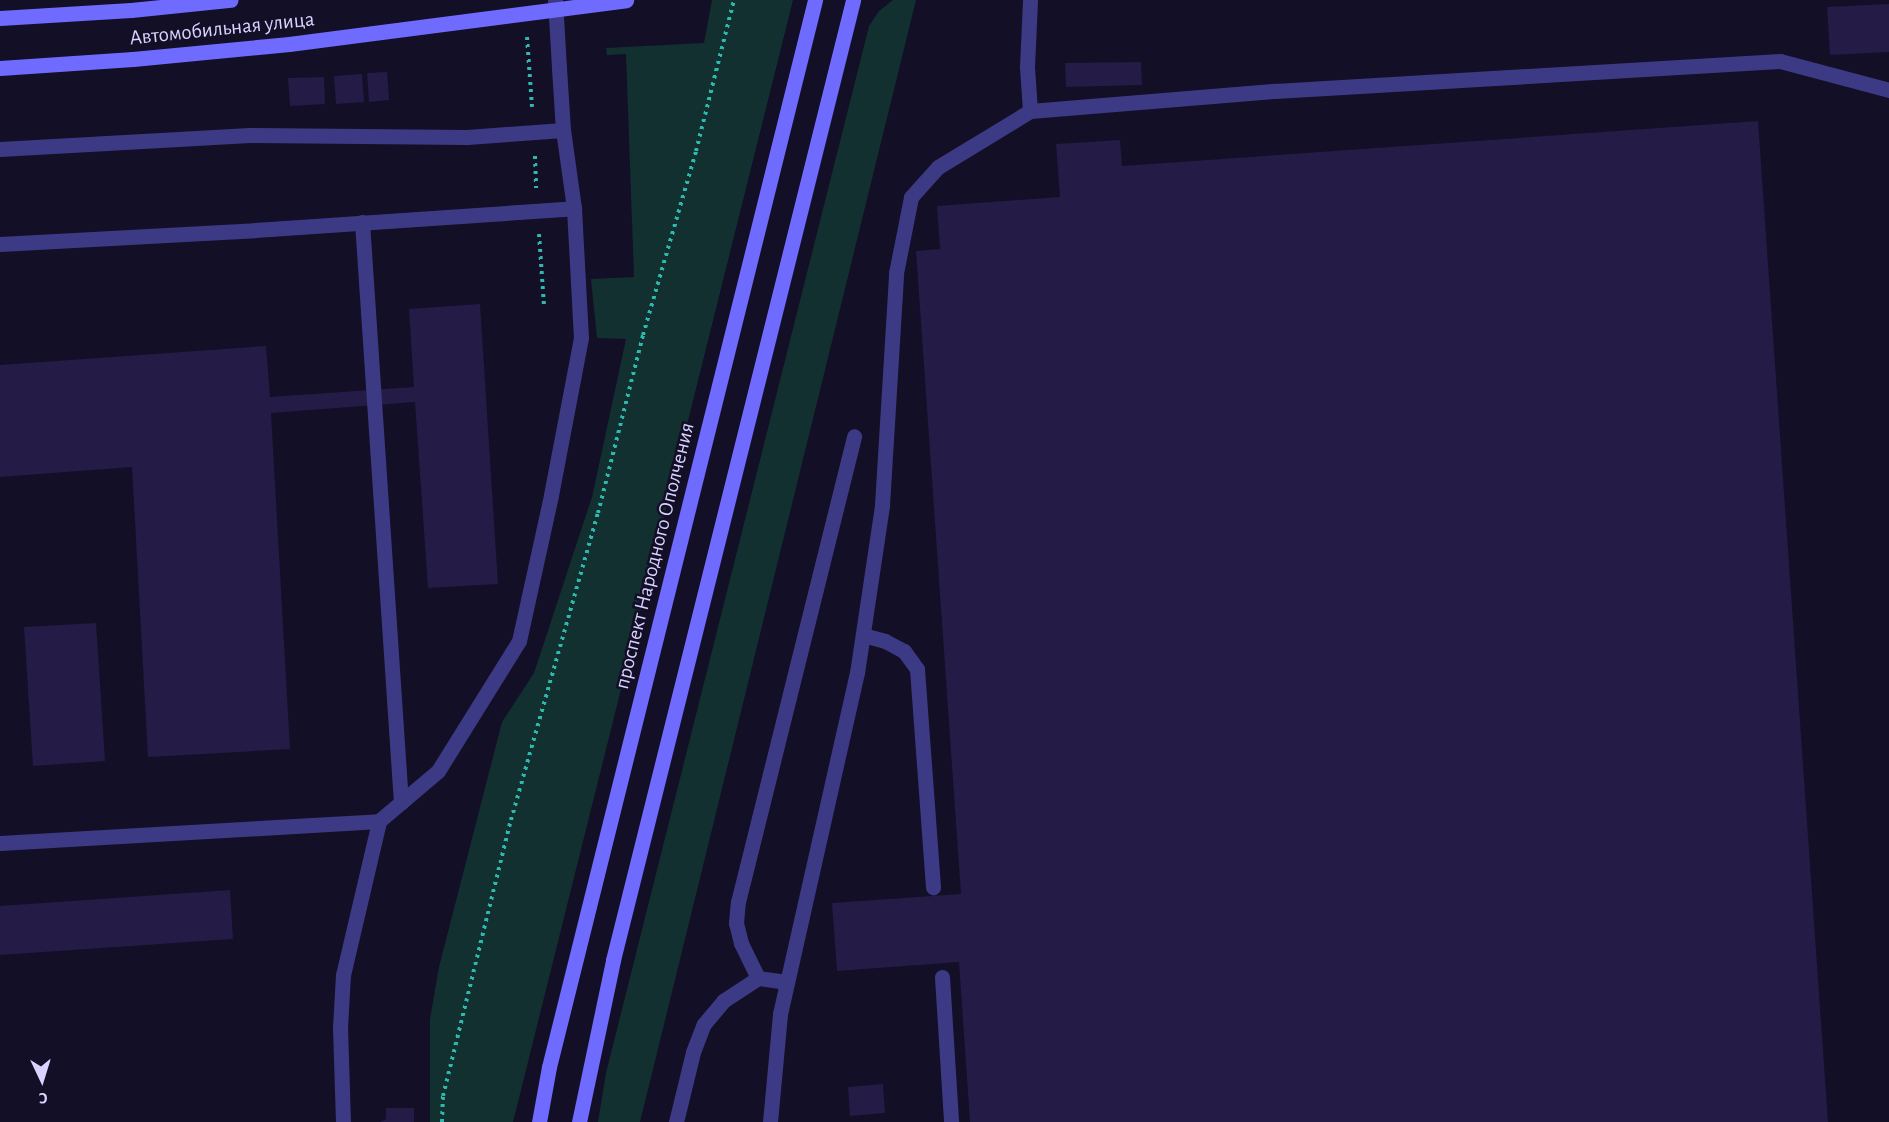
<!DOCTYPE html>
<html>
<head>
<meta charset="utf-8">
<style>
  body { margin:0 }
  #map { position:relative; width:1889px; height:1122px; overflow:hidden; background:#130f26; font-family:"Alegreya Sans",sans-serif }
  div>[style] { position:absolute }
  [style*='--x'] { left:calc(var(--x)*1px); top:calc(var(--y)*1px); width:calc(var(--w)*1px); rotate:calc(var(--a)*1deg) }
  .green>* { inset:0; background:#12302f }
  .building>* { inset:0; background:#241b47 }
  .path>* { height:4px; margin-top:-2px; transform-origin:0; background:repeating-linear-gradient(90deg,#2fb8b0 0 3px,transparent 0 7.5px) }
  .service>* { height:15px; margin:-7.5px; padding:0 7.5px; transform-origin:7.5px; border-radius:7.5px; background:#3d3a85 }
  .minor>* { height:15px; margin:-7.5px; padding:0 7.5px; transform-origin:7.5px; border-radius:7.5px; background:#3d3a85 }
  .secondary>* { height:15px; margin:-7.5px; padding:0 7.5px; transform-origin:7.5px; border-radius:7.5px; background:#6f6bff }
  .secondary-bridge>* { height:15px; margin:-7.5px; padding:0 7.5px; transform-origin:7.5px; border-radius:7.5px; background:#6f6bff }
  span { translate:-50% -50%; white-space:nowrap; text-align:center; line-height:1.15; -webkit-text-stroke:5px #130f26; paint-order:stroke }
  .street-label { font-size:21px; color:#d9d4ff }
  .north { position:absolute; left:12px; top:1050px; width:60px; height:60px; -webkit-text-stroke:4px #130f26; paint-order:stroke; rotate:176deg; font-size:16px; font-weight:700; line-height:24px; text-align:center; color:#d9d4ff }
  .north::after { content:''; display:block; margin:auto; width:21px; height:27px; background:#d9d4ff; clip-path:polygon(50% 0,100% 100%,50% 72%,0 100%) }
</style>
</head>
<body>
<div id="map">
  <div class="green">
    <i style="clip-path:polygon(712px 0,793px 0,513px 1122px,430px 1122px,430px 1019px,439px 967px,502px 722px,534px 673px,592px 497px,626px 339px,597px 338px,591px 279px,634px 277px,626px 54px,607px 55px,606px 48px,704px 43px)"></i>
    <i style="clip-path:polygon(893px 0,916px 0,640px 1122px,598px 1122px,606px 1073px,869px 26px,879px 11px)"></i>
  </div>
  <div class="building">
    <i style="clip-path:polygon(1889px 4px,1889px 52px,1830px 55px,1827px 7px)"></i>
    <i style="clip-path:polygon(1141px 62px,1142px 85px,1066px 87px,1065px 63px)"></i>
    <i style="clip-path:polygon(387px 72px,389px 100px,369px 102px,367px 73px)"></i>
    <i style="clip-path:polygon(362px 74px,364px 102px,336px 104px,334px 76px)"></i>
    <i style="clip-path:polygon(324px 77px,325px 104px,290px 106px,288px 78px)"></i>
    <i style="clip-path:polygon(1758px 121px,1828px 1122px,970px 1122px,959px 962px,837px 971px,832px 903px,961px 894px,916px 251px,940px 249px,937px 206px,1060px 197px,1056px 144px,1120px 140px,1122px 166px)"></i>
    <i style="clip-path:polygon(480px 304px,498px 584px,428px 588px,415px 402px,271px 413px,290px 749px,148px 757px,132px 467px,0 477px,0 365px,266px 346px,270px 397px,414px 387px,409px 309px)"></i>
    <i style="clip-path:polygon(96px 623px,105px 761px,33px 766px,24px 627px)"></i>
    <i style="clip-path:polygon(230px 890px,233px 939px,0 955px,0 906px)"></i>
    <i style="clip-path:polygon(883px 1084px,885px 1113px,850px 1116px,848px 1087px)"></i>
    <i style="clip-path:polygon(386px 1108px,414px 1108px,414px 1122px,380px 1122px,386px 1119px)"></i>
  </div>
  <div class="path">
    <i style="--x:527;--y:37;--w:70;--a:85.9"></i>
    <i style="--x:535;--y:156;--w:32;--a:88"></i>
    <i style="--x:539;--y:234;--w:71;--a:86"></i>
    <i style="--x:442;--y:1122;--w:26;--a:-88"></i>
    <i style="--x:443;--y:1096;--w:284;--a:-76.2"></i>
    <i style="--x:511;--y:820;--w:319;--a:-74.2"></i>
    <i style="--x:598;--y:513;--w:184;--a:-75.8"></i>
    <i style="--x:643;--y:335;--w:191;--a:-73.9"></i>
    <i style="--x:696;--y:151;--w:156;--a:-75.9"></i>
  </div>
  <div class="service">
    <i style="--x:1030;--y:111;--w:44;--a:-93.9"></i>
    <i style="--x:1027;--y:67;--w:67;--a:-87.4"></i>
    <i style="--x:0;--y:149;--w:250;--a:-3.2"></i>
    <i style="--x:250;--y:135;--w:217;--a:0.5"></i>
    <i style="--x:467;--y:137;--w:96;--a:-4.2"></i>
    <i style="--x:362;--y:222;--w:582;--a:86.16"></i>
    <i style="--x:0;--y:244;--w:255;--a:-3.1"></i>
    <i style="--x:255;--y:230;--w:320;--a:-3.9"></i>
    <i style="--x:863;--y:635;--w:23;--a:15"></i>
    <i style="--x:885;--y:641;--w:21;--a:28"></i>
    <i style="--x:904;--y:651;--w:22;--a:54"></i>
    <i style="--x:917;--y:669;--w:219;--a:85.8"></i>
    <i style="--x:0;--y:843;--w:380;--a:-3.3"></i>
    <i style="--x:942;--y:977;--w:145;--a:86.4"></i>
    <i style="--x:758;--y:978;--w:39;--a:-116"></i>
    <i style="--x:741;--y:943;--w:21;--a:-104"></i>
    <i style="--x:736;--y:923;--w:21;--a:-85"></i>
    <i style="--x:738;--y:902;--w:480;--a:-76"></i>
    <i style="--x:343;--y:1122;--w:94;--a:-91.8"></i>
    <i style="--x:340;--y:1028;--w:53;--a:-86.8"></i>
    <i style="--x:343;--y:975;--w:158;--a:-76.8"></i>
    <i style="--x:379;--y:821;--w:77;--a:-40.3"></i>
    <i style="--x:438;--y:771;--w:153;--a:-58.1"></i>
    <i style="--x:519;--y:641;--w:149;--a:-77.6"></i>
    <i style="--x:551;--y:495;--w:160;--a:-79.2"></i>
    <i style="--x:581;--y:338;--w:130;--a:-93.1"></i>
    <i style="--x:574;--y:208;--w:79;--a:-98"></i>
    <i style="--x:563;--y:130;--w:62;--a:-93.7"></i>
    <i style="--x:676;--y:1122;--w:72;--a:-76.3"></i>
    <i style="--x:693;--y:1052;--w:30;--a:-69"></i>
    <i style="--x:704;--y:1024;--w:30;--a:-50"></i>
    <i style="--x:723;--y:1001;--w:42;--a:-33.3"></i>
    <i style="--x:758;--y:978;--w:29;--a:8"></i>
    <i style="--x:770;--y:1122;--w:108;--a:-84.7"></i>
    <i style="--x:780;--y:1014;--w:350;--a:-77.3"></i>
    <i style="--x:857;--y:673;--w:170;--a:-81.5"></i>
    <i style="--x:882;--y:505;--w:232;--a:-86.5"></i>
    <i style="--x:896;--y:273;--w:77;--a:-78.8"></i>
    <i style="--x:911;--y:197;--w:40;--a:-48"></i>
    <i style="--x:938;--y:167;--w:108;--a:-31.3"></i>
    <i style="--x:1030;--y:111;--w:246;--a:-4.7"></i>
    <i style="--x:1275;--y:91;--w:506;--a:-3.4"></i>
    <i style="--x:1780;--y:61;--w:113;--a:14.9"></i>
  </div>
  <div class="minor">
    <i style="--x:555;--y:0;--w:68;--a:86.6"></i>
  </div>
  <div class="secondary">
    <i style="--x:0;--y:18;--w:131;--a:-3.5"></i>
    <i style="--x:131;--y:10;--w:100;--a:-5.8"></i>
    <i style="--x:0;--y:68;--w:133;--a:-3.9"></i>
    <i style="--x:539;--y:1122;--w:56;--a:-79.7"></i>
    <i style="--x:549;--y:1067;--w:1100;--a:-76"></i>
    <i style="--x:579;--y:1122;--w:166;--a:-78.1"></i>
    <i style="--x:613;--y:960;--w:990;--a:-75.96"></i>
  </div>
  <div class="secondary-bridge">
    <i style="--x:133;--y:59;--w:157;--a:-5.5"></i>
    <i style="--x:289;--y:44;--w:340;--a:-7.4"></i>
  </div>
  <div class="street-label">
    <span style="left:222px;top:29px;rotate:-6deg">Автомобильная улица</span>
    <span style="left:655px;top:556px;rotate:-76deg">проспект Народного Ополчения</span>
  </div>
  <div class="north">С</div>
</div>
</body>
</html>
